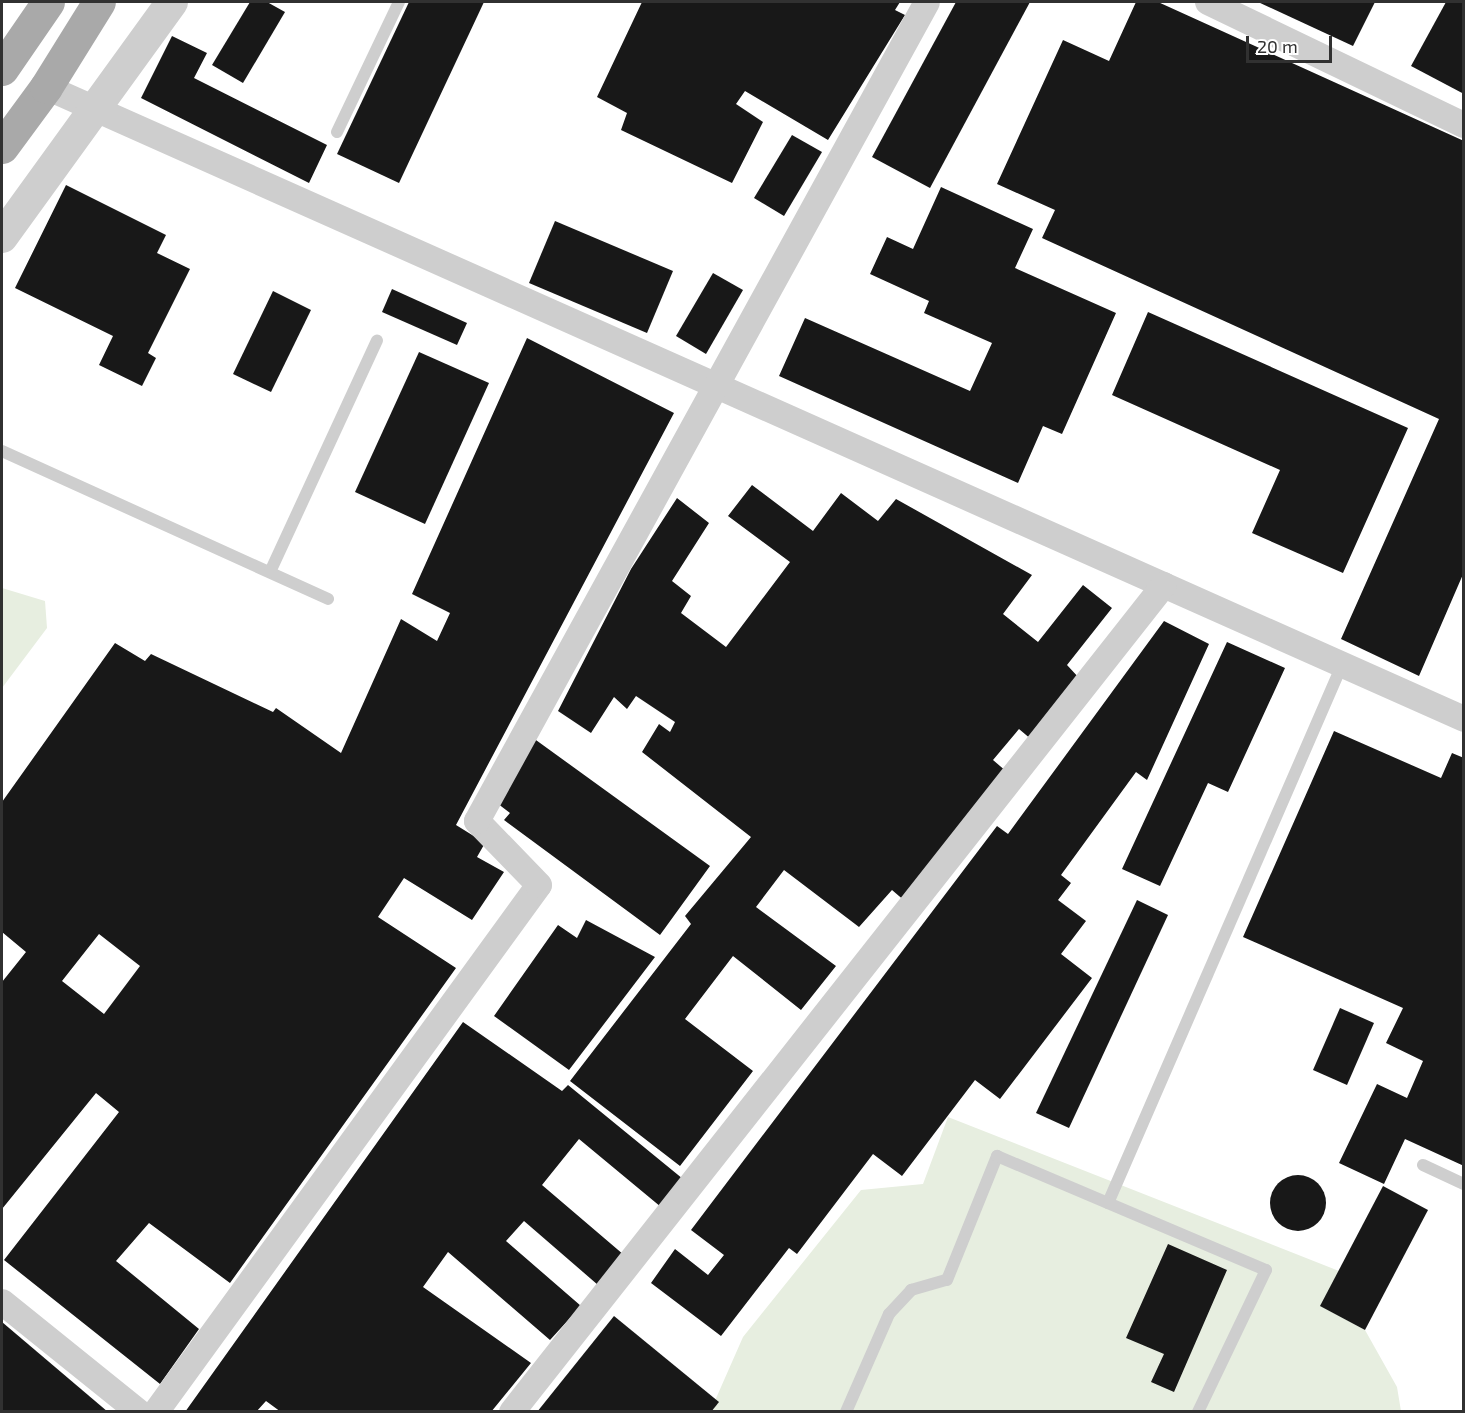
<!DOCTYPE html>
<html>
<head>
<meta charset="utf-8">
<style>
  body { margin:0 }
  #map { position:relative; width:1465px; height:1413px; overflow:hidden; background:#fff; font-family:"Exo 2",sans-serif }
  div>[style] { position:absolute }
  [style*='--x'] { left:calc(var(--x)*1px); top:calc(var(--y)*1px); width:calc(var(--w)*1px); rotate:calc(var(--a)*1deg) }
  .green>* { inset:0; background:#e7eee0 }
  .building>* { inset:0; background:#181818 }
  .round { border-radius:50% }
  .service>* { height:12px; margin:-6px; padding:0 6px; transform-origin:6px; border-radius:6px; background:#cecece }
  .minor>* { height:26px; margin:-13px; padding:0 13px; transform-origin:13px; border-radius:13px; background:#cecece }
  .tertiary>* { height:32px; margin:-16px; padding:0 16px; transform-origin:16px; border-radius:16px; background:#cecece }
  .primary>* { height:33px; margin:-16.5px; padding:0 16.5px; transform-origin:16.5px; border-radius:16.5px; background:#a9a9a9 }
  span { translate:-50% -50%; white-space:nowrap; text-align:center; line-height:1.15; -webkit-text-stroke:6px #fff; paint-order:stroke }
  .frame { position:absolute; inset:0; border:3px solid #313131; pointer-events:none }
  .scale { position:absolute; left:1246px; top:36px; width:86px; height:27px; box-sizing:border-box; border:3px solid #313131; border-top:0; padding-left:8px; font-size:18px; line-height:21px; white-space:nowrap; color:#313131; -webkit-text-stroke:4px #fff; paint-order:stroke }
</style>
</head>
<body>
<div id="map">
  <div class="green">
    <i style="clip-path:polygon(2px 588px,45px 601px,47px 628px,2px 688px)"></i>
    <i style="clip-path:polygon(948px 1117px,1339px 1271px,1321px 1306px,1365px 1330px,1397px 1387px,1401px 1411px,710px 1412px,743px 1337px,861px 1190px,923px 1184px)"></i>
  </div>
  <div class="building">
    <i style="clip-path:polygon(250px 2px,267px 2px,285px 12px,243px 83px,212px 65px)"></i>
    <i style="clip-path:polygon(409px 2px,484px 2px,399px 183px,337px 154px)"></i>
    <i style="clip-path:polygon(642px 2px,900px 2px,895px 10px,905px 15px,828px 140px,745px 91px,736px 104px,763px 122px,732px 183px,621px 130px,627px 113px,597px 97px)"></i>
    <i style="clip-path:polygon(956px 2px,1030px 2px,930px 188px,872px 157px)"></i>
    <i style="clip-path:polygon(1136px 2px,1158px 2px,1464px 141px,1464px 572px,1419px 676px,1341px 639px,1439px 419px,1042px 238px,1055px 210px,997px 184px,1063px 40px,1109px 61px)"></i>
    <i style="clip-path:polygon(1258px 2px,1375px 2px,1353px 46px)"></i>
    <i style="clip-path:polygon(1446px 2px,1464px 2px,1464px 94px,1411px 66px)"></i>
    <i style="clip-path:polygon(172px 36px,207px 53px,194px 78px,327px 145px,309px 183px,141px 98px)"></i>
    <i style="clip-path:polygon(792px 135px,822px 152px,784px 216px,754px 198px)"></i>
    <i style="clip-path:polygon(66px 185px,166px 235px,157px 253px,190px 269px,148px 353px,156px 358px,142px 386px,99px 365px,113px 336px,15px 288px)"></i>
    <i style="clip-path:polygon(941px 187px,1033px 229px,1015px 268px,1116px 313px,1062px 434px,1043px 426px,1018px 483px,779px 376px,805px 318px,970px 391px,992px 343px,924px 313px,929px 301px,870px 274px,887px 237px,913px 249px)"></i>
    <i style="clip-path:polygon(555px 221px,673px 271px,647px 333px,529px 283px)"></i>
    <i style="clip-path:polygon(713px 273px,743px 290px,706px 354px,676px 336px)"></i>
    <i style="clip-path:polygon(392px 289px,467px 323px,457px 345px,382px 312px)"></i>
    <i style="clip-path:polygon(273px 291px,311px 310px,271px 392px,233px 374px)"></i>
    <i style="clip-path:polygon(1148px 312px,1408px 428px,1343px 573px,1252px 533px,1280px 470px,1112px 395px)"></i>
    <i style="clip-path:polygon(evenodd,527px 338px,674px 413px,456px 825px,485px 843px,477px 857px,504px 872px,472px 920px,404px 878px,378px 917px,456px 968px,230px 1283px,149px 1223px,116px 1261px,199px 1329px,160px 1384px,4px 1260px,119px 1112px,96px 1093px,2px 1209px,2px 982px,26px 952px,2px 932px,2px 802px,115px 643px,145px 661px,151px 654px,273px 712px,276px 708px,341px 753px,401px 619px,437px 641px,450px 613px,412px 594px,527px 338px,99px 934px,140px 966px,104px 1014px,62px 981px,99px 934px)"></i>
    <i style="clip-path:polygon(419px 352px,489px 383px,425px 524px,355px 492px)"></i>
    <i style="clip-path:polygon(752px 485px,813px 531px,841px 493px,878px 521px,896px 499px,1032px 575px,1003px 614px,1038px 642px,1083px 585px,1112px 608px,1067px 665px,1080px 679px,1032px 740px,1019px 729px,993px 760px,1007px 772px,906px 902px,892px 890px,859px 927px,784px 870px,756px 907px,836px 966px,801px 1010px,733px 956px,685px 1019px,753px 1071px,680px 1166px,570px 1081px,691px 924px,685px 916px,751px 837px,642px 752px,659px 724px,670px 732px,675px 722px,636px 696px,627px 709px,614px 697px,591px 733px,558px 711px,631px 569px,677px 498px,709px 523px,672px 581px,691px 596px,681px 613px,726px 647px,790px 562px,728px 516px)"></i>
    <i style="clip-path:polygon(1164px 621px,1209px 644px,1147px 780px,1136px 772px,1061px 875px,1071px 883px,1058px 900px,1086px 921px,1061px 954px,1092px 978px,1000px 1099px,975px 1080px,902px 1176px,873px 1154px,797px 1254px,789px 1248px,721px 1336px,651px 1283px,675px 1249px,708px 1275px,724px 1255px,691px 1230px,997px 826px,1008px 834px)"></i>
    <i style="clip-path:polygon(1227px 642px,1285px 668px,1228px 792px,1208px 783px,1160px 886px,1122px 869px)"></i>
    <i style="clip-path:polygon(1334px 731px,1441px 778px,1452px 753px,1464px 758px,1464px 1166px,1405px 1139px,1384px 1184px,1339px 1163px,1377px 1084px,1407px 1098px,1423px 1061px,1386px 1043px,1403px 1008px,1243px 937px)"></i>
    <i style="clip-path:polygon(529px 735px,710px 866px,660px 935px,504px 820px,510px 813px,493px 800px)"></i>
    <i style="clip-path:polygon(1137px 900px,1168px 915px,1069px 1128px,1036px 1113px)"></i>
    <i style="clip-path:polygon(586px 920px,655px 957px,569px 1070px,494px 1016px,558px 925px,577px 938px)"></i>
    <i style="clip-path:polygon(1340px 1008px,1374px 1023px,1347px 1085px,1313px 1070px)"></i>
    <i style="clip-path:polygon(463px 1022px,562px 1091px,568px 1085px,683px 1179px,661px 1207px,579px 1139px,542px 1185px,624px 1255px,598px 1285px,524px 1221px,506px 1241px,581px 1306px,550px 1340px,448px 1252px,423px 1287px,531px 1363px,491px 1412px,281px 1412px,266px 1401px,256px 1412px,185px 1412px)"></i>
    <i class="round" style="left:1270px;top:1175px;width:56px;height:56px"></i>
    <i style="clip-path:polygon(1383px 1186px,1428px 1210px,1365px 1330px,1320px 1306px)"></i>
    <i style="clip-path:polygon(1168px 1244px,1227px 1270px,1174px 1392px,1151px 1382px,1164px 1354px,1126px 1338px)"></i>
    <i style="clip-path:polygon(614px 1316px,719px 1402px,711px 1412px,537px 1412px)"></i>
    <i style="clip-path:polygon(2px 1322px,108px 1412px,2px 1412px)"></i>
  </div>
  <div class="service">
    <i style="--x:337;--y:132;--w:144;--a:-64.5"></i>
    <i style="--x:2;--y:451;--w:358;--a:24.4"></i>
    <i style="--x:270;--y:572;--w:255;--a:-65.2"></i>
    <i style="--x:1423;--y:1165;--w:45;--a:24.9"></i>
    <i style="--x:1108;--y:1203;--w:587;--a:-66.49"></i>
    <i style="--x:846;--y:1412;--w:107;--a:-66.3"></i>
    <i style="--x:889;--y:1314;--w:33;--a:-47"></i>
    <i style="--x:911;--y:1290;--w:37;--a:-16"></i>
    <i style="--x:947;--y:1280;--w:134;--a:-68"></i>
    <i style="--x:997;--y:1156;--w:292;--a:23"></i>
    <i style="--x:1266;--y:1270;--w:157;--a:115.6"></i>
  </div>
  <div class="minor">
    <i style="--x:1208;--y:2;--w:284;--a:25.7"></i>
    <i style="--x:46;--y:87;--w:1552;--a:24.02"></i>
    <i style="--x:2;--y:1302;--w:176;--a:38.8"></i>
    <i style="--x:156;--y:1412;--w:651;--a:-53.99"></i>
    <i style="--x:539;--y:885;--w:89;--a:-134.1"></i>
    <i style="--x:477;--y:821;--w:934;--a:-61.21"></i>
    <i style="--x:512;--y:1412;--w:1053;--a:-51.75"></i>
  </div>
  <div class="tertiary">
    <i style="--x:2;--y:237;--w:290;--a:-54.1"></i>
  </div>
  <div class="primary">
    <i style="--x:2;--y:69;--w:81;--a:-55.5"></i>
    <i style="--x:2;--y:147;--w:74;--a:-53.7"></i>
    <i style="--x:46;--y:87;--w:100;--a:-58.1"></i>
  </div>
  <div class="frame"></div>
  <div class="scale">20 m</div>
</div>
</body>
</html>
